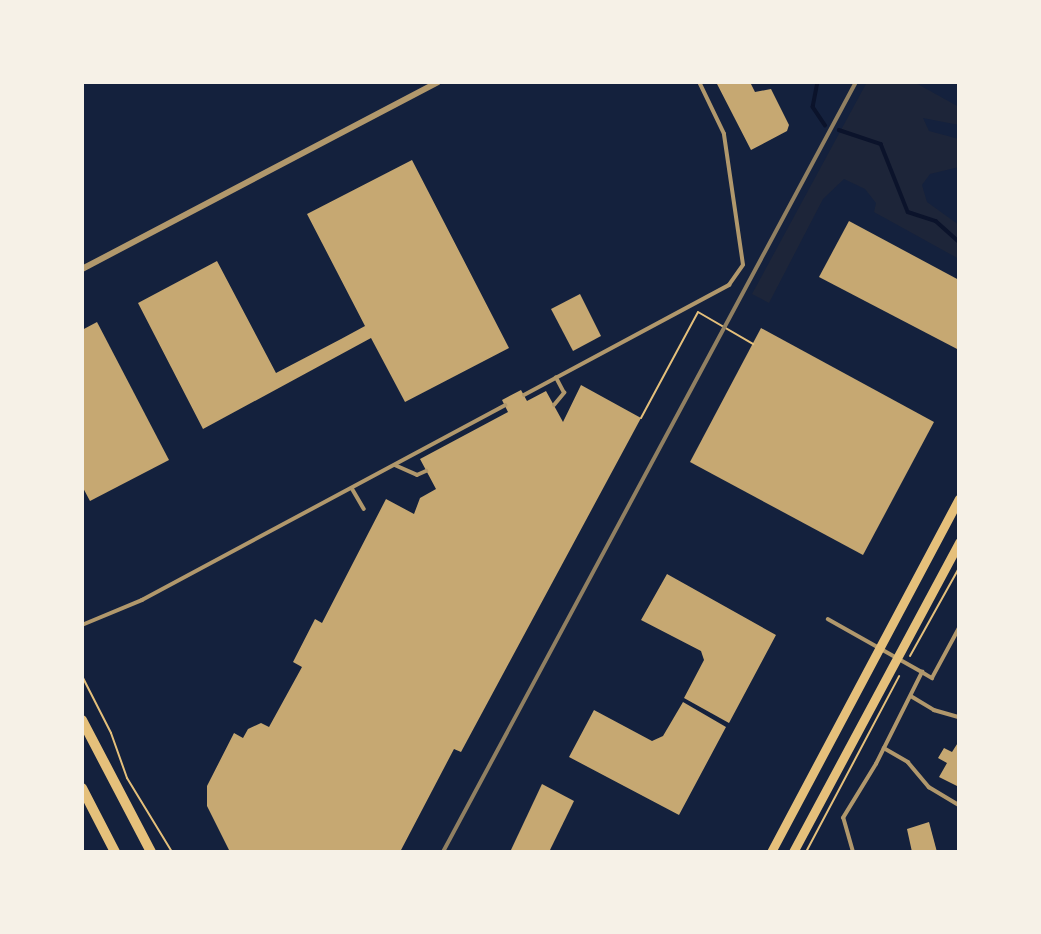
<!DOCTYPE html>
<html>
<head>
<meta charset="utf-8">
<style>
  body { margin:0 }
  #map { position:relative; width:1041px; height:934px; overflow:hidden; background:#14213d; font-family:Rubik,sans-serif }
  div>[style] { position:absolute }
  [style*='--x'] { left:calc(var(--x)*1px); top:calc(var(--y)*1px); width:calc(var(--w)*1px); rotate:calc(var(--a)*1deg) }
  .green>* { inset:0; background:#1d2539 }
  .stream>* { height:3.5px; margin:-1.75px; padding:0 1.75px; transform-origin:1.75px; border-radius:1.75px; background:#0b132b }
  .building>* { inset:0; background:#c6a872 }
  .path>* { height:2px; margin:-1px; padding:0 1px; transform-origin:1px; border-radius:1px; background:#e5c07b }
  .service>* { height:3.5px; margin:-1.75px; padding:0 1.75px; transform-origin:1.75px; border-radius:1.75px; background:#b1986c }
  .minor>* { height:6px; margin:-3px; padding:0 3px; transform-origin:3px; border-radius:3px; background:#b1986c }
  .secondary>* { height:9px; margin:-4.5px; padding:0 4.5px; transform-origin:4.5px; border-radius:4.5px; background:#e5c07b }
  .primary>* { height:10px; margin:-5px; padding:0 5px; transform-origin:5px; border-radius:5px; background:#e5c07b }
  .rail>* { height:3.5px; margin:-1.75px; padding:0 1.75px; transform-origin:1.75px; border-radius:1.75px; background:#918062 }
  span { translate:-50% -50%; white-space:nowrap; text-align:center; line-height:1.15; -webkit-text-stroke:5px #f6f1e7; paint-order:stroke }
  .frame { position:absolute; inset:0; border:84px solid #f6f1e7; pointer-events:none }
</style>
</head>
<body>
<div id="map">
  <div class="green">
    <i style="clip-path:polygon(867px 82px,914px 82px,959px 107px,959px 125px,923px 118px,929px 131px,959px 139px,959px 167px,930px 174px,922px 185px,927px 202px,959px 225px,959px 259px,874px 212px,876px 203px,865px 189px,844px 179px,823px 199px,769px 303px,752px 294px)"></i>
  </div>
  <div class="stream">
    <i style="--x:818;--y:82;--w:25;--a:101"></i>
    <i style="--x:813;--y:107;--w:22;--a:56"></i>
    <i style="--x:839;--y:130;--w:44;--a:18.4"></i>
    <i style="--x:881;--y:144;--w:73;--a:68.3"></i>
    <i style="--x:908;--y:212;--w:29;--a:18"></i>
    <i style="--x:936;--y:221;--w:31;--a:42"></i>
  </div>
  <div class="building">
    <i style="clip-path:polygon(716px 82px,750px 82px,755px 92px,771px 89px,789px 125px,787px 131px,751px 150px)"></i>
    <i style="clip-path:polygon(412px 160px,509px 348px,405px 402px,371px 338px,203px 429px,138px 303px,217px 261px,276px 373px,341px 339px,365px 326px,307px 214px)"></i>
    <i style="clip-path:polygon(849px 221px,959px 280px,959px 350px,819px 277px)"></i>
    <i style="clip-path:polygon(580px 294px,601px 336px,573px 351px,551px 309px)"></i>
    <i style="clip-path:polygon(97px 322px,169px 460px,90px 501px,82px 486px,82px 330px)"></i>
    <i style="clip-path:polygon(761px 328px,934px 422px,863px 555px,690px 462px)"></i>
    <i style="clip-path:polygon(581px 385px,641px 418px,461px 752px,454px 749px,400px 852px,230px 852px,207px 806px,207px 786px,234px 733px,243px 738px,248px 729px,261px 723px,269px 727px,302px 667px,293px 662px,315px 619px,322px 623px,386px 499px,414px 514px,420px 498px,436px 489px,420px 459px,508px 412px,502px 400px,521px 390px,527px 401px,546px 391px,563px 422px)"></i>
    <i style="clip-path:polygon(667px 574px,776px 635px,729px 723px,684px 698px,704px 660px,701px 651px,641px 620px)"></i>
    <i style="clip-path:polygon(683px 702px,726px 727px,679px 815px,569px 757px,594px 710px,652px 741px,663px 736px)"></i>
    <i style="clip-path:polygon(959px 741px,959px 787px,939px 777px,947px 763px,938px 758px,944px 748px,952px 752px)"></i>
    <i style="clip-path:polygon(542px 784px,574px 801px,549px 852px,510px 852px)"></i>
    <i style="clip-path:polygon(929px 822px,937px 852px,912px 852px,907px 829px)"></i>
  </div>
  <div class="path">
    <i style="--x:641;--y:418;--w:120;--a:-61.7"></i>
    <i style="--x:698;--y:312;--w:64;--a:30.2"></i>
    <i style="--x:910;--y:656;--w:101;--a:-60.9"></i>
    <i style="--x:82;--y:676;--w:64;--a:63"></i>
    <i style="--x:111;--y:733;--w:48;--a:70.4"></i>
    <i style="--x:127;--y:778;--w:87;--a:58.7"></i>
    <i style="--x:806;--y:852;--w:199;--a:-62.1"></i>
  </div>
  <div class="service">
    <i style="--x:524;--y:395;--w:233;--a:-28.2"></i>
    <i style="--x:729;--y:285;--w:24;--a:-55"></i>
    <i style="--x:743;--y:265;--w:132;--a:-98.3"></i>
    <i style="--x:724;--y:134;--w:58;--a:-115.7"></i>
    <i style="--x:554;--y:405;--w:16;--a:-50"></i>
    <i style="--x:564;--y:393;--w:17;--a:-118"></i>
    <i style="--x:395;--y:465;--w:24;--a:24"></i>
    <i style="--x:417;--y:475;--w:10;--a:-24"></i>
    <i style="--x:352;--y:488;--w:24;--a:60"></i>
    <i style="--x:828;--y:619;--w:108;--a:29.4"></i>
    <i style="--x:82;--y:625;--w:65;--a:-22.6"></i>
    <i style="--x:142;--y:600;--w:412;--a:-28.2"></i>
    <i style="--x:911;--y:696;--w:27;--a:31"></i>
    <i style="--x:934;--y:710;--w:26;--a:16"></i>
    <i style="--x:884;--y:748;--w:28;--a:30"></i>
    <i style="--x:908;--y:762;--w:33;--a:50"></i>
    <i style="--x:929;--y:787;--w:35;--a:31"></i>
    <i style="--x:853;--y:852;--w:35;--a:-106"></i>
    <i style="--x:843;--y:818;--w:63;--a:-58.6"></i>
    <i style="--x:876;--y:764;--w:103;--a:-63.4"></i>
    <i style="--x:922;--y:672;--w:12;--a:31"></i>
    <i style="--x:932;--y:678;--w:57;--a:-61.6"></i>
  </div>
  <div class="minor">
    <i style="--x:82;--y:269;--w:402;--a:-27.7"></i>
  </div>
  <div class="secondary">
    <i style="--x:771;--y:852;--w:400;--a:-62"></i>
    <i style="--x:793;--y:852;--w:352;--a:-61.8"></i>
  </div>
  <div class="primary">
    <i style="--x:82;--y:720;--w:149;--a:62.4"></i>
    <i style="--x:82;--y:788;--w:72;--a:62.7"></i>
  </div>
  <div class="rail">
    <i style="--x:443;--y:852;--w:874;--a:-61.79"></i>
  </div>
  <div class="frame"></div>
</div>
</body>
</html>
